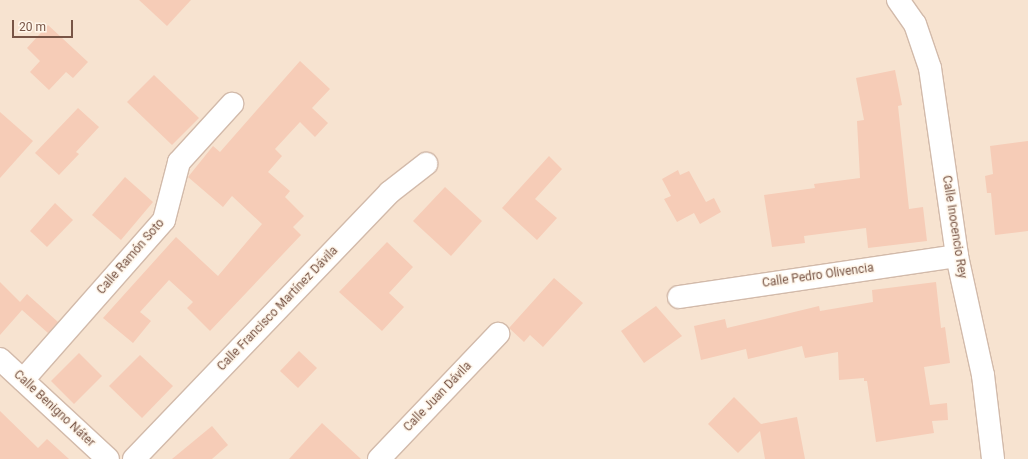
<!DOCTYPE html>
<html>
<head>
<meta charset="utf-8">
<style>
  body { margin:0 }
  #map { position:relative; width:1028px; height:459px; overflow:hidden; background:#fef2e2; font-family:Roboto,sans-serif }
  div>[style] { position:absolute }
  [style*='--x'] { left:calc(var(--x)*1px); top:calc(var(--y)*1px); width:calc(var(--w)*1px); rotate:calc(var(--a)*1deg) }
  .residential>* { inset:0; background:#f7e3d0 }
  .building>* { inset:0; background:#f6ccb7 }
  .roads { filter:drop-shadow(1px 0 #d2baaa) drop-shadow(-1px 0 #d2baaa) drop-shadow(0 1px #d2baaa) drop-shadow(0 -1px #d2baaa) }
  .minor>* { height:22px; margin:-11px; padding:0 11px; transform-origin:11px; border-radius:11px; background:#fff }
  span { translate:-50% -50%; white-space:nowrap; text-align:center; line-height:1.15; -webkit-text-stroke:3px #fff6ea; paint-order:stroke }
  .street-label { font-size:12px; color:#785546 }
  .scale { position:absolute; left:12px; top:20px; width:61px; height:18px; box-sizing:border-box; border:2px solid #785546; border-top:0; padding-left:5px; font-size:12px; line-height:14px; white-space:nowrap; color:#785546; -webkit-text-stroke:3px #fff6ea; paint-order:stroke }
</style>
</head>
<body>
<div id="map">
  <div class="residential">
    <i style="clip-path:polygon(0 0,1028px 0,1028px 459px,0 459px)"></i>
  </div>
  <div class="building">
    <i style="clip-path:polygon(139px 0,191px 0,167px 26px)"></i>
    <i style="clip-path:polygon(48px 25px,88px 62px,73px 78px,66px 72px,49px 90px,30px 72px,40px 61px,27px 48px)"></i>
    <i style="clip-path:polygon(300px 61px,330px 89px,312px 108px,328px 123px,315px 137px,300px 122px,275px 149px,282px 156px,268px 172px,290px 191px,285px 197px,304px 216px,293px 227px,301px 235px,210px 331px,187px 308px,193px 302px,169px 280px,140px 312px,151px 321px,133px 343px,103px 318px,176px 237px,218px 276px,262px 224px,232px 196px,223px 207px,188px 177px,213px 146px,220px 152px)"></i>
    <i style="clip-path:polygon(895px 70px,902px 105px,898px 106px,909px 209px,923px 207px,927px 241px,868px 248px,866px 228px,804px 236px,805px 243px,772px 247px,764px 195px,815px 188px,814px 184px,860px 178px,857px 121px,864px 120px,856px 78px)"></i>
    <i style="clip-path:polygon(154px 75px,199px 118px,172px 145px,127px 102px)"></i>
    <i style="clip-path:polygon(78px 108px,99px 127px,76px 152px,79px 154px,59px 175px,35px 153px)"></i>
    <i style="clip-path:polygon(0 112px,33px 141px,0 178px)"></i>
    <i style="clip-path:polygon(1028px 141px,1028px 231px,995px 235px,991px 193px,987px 193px,985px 176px,993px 174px,990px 146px)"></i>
    <i style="clip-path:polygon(549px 156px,562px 169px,535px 199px,557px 218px,537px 240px,502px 208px)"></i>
    <i style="clip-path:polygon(678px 170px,680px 175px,689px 171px,706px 202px,714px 198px,721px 212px,700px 224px,694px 213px,677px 222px,664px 199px,671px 196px,662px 179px)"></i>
    <i style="clip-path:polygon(125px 177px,153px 202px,121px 240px,92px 215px)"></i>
    <i style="clip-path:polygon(445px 187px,482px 221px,451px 256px,413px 221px)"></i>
    <i style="clip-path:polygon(55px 203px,73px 220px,47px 247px,30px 231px)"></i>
    <i style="clip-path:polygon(387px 242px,413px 267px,389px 293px,404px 307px,382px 331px,339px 292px)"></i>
    <i style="clip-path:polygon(554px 278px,583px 303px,543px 347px,530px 335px,524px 342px,509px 328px)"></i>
    <i style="clip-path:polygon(0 282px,20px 302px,27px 294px,58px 322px,48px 333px,22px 310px,0 335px)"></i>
    <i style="clip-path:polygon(936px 282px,941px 328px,945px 327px,950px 363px,924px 367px,930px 405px,947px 403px,948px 420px,932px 421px,934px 433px,876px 442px,867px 381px,864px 381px,864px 378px,839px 380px,838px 352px,805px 358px,802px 346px,748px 359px,746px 349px,701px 360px,694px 326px,725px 319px,727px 328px,819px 306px,820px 311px,873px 302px,872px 290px)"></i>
    <i style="clip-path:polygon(656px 306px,682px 336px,644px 363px,621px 331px)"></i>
    <i style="clip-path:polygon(299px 351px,317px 368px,298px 388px,280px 371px)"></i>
    <i style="clip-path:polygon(79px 353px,102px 376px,74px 404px,51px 381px)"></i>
    <i style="clip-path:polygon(140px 355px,173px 386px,142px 418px,109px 386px)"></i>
    <i style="clip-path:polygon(734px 397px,761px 424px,797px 417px,805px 459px,765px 459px,760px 431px,738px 453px,708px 424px)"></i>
    <i style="clip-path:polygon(0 411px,38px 448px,47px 439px,69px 459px,0 459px)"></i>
    <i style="clip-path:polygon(322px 423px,361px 459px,289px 459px)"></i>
    <i style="clip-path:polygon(212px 426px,228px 445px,212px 459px,172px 459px)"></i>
  </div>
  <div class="roads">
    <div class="minor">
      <i style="--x:898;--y:0;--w:29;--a:55"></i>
      <i style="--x:915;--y:24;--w:46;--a:71.2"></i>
      <i style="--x:930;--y:68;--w:190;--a:81.8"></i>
      <i style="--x:957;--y:256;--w:122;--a:77.7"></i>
      <i style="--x:983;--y:375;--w:85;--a:83.2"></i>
      <i style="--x:679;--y:297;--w:281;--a:-8.4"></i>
      <i style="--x:0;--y:359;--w:147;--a:42.8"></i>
      <i style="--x:23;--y:380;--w:213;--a:-48.6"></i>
      <i style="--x:164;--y:220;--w:60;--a:-75.5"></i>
      <i style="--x:179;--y:162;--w:79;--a:-47.6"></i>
      <i style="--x:134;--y:459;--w:370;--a:-46.2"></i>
      <i style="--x:390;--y:192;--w:46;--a:-37.9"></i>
      <i style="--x:379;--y:459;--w:173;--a:-46.4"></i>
    </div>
  </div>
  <div class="street-label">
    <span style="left:954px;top:227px;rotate:81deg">Calle Inocencio Rey</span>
    <span style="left:131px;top:257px;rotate:-49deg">Calle Ramón Soto</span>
    <span style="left:818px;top:276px;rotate:-8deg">Calle Pedro Olivencia</span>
    <span style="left:278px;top:309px;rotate:-46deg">Calle Francisco Martínez Dávila</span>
    <span style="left:438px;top:397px;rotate:-46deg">Calle Juan Dávila</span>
    <span style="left:54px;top:409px;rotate:43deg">Calle Benigno Náter</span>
  </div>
  <div class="scale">20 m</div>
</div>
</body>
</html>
